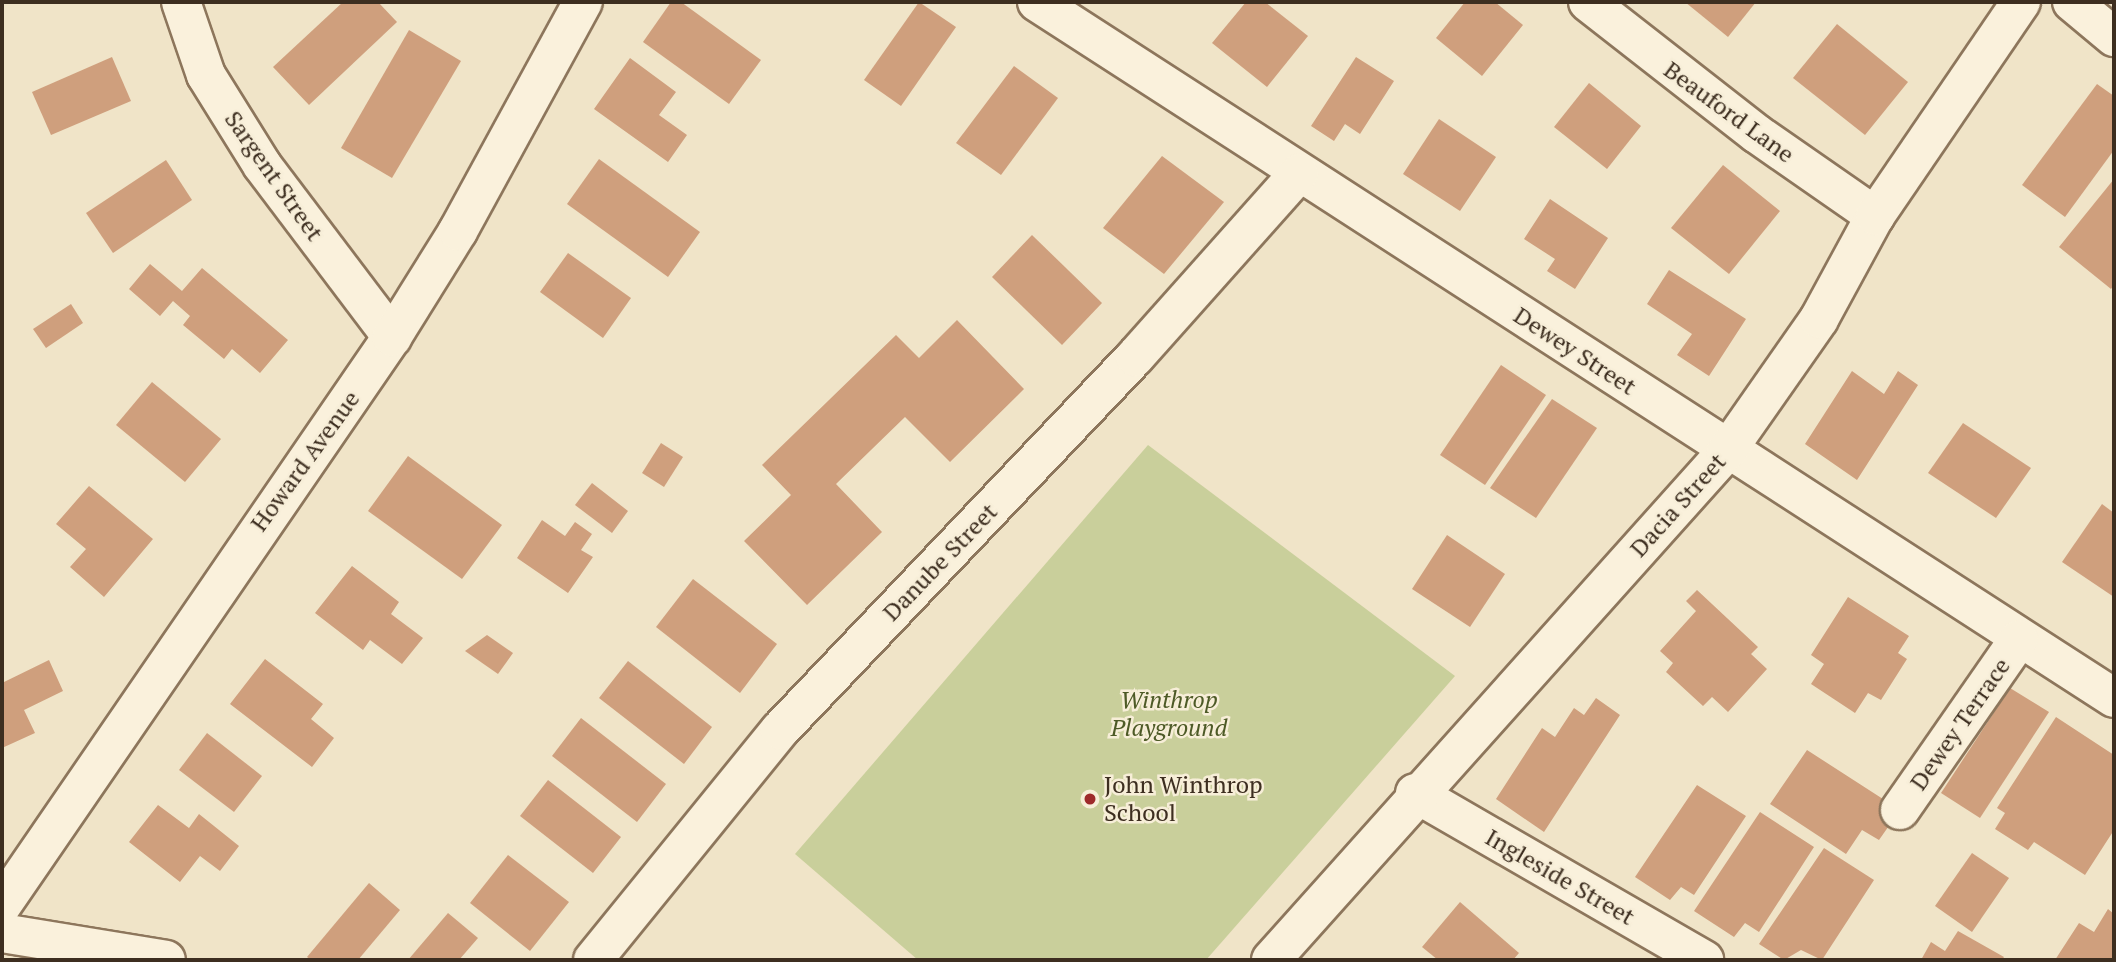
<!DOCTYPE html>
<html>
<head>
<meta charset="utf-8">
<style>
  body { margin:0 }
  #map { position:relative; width:2116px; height:962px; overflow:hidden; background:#f0e4c8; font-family:"PT Serif",serif }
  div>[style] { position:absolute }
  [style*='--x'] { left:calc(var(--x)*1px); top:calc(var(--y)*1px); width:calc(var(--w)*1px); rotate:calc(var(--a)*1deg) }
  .green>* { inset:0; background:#c9cf9b }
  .building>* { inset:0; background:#cf9f7d }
  .roads { filter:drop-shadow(2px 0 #8d765c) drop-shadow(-2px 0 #8d765c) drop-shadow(0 2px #8d765c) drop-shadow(0 -2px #8d765c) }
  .minor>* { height:38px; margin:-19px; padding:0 19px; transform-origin:19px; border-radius:19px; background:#faf1dc }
  .dots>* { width:19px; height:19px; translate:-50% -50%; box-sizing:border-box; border:4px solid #f7eed8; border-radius:50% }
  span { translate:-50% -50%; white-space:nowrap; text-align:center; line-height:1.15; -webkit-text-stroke:5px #f7eed8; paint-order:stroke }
  .street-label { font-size:24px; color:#3d2e20 }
  .park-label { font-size:24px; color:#4d5a26; font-style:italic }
  .poi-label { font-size:24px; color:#3d2e20 }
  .left { translate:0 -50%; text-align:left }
  .frame { position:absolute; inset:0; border:4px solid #3d2e20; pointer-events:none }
</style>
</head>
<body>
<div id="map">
  <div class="green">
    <i style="clip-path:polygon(1148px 445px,1455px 676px,1206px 960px,918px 960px,795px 854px)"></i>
  </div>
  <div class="building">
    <i style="clip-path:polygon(343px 2px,378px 2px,397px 22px,309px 105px,273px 67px)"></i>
    <i style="clip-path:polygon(671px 2px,681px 2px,761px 60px,729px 104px,643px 42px)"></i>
    <i style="clip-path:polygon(919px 2px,956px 27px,901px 106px,864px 80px)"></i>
    <i style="clip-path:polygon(1246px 2px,1265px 2px,1308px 36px,1267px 87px,1212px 43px)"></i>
    <i style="clip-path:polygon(1465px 2px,1495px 2px,1523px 25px,1482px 76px,1436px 38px)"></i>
    <i style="clip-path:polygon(1685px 2px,1756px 2px,1728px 37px)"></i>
    <i style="clip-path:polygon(1837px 24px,1908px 82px,1865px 135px,1793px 78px)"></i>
    <i style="clip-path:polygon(409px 30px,461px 61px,392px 178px,341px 148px)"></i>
    <i style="clip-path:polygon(112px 57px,131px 101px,51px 135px,32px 92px)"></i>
    <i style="clip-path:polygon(1356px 57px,1394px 81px,1360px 134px,1345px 124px,1334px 141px,1311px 126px)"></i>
    <i style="clip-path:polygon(630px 58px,676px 92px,659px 115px,687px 135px,668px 162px,594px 109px)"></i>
    <i style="clip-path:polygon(1014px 66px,1058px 98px,1001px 175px,956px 143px)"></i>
    <i style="clip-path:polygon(1589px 83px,1641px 126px,1607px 169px,1554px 127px)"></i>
    <i style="clip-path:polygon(2097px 84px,2114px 96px,2114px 150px,2065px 217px,2022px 185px)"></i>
    <i style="clip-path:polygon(1439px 119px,1496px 157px,1460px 211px,1403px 174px)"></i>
    <i style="clip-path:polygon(1162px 156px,1224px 202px,1164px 274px,1103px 228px)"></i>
    <i style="clip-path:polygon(599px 159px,700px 232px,668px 277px,567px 204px)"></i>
    <i style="clip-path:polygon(166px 160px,192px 200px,113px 253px,86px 213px)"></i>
    <i style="clip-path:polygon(1723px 165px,1780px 211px,1729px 274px,1671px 228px)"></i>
    <i style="clip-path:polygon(2114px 179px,2114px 285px,2111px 289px,2059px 247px)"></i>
    <i style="clip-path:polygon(1550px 199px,1608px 238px,1575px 289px,1547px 271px,1555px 259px,1524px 239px)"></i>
    <i style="clip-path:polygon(1032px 235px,1102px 303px,1062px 345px,992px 277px)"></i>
    <i style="clip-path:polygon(568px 253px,631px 298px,603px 338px,540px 292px)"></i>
    <i style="clip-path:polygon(150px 264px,182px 291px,202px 268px,288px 340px,260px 373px,232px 349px,224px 359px,183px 325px,190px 316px,173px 301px,160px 316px,129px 289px)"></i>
    <i style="clip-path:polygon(1669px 270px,1746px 319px,1709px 376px,1677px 355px,1692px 334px,1647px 304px)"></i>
    <i style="clip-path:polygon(71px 304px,83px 323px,46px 348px,33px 329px)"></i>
    <i style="clip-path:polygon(957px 320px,1024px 389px,950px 462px,905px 417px,836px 484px,882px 532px,807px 605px,744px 541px,791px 495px,762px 465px,896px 335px,919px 358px)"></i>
    <i style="clip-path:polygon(1501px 365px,1546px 395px,1485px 485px,1440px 455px)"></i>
    <i style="clip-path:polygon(1852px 371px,1884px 394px,1898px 371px,1918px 385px,1857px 480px,1805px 444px)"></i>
    <i style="clip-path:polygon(152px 382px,221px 439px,185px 482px,116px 425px)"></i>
    <i style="clip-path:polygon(1552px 399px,1597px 428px,1536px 518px,1490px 488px)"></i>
    <i style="clip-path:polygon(1963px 423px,2031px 468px,1996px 518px,1928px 473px)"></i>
    <i style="clip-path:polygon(661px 443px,683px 457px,664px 487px,642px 473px)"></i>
    <i style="clip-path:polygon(408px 456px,502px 525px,462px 579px,368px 511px)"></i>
    <i style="clip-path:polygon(592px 483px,628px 511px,612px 533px,575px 505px)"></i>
    <i style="clip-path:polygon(89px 486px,153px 539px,104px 597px,70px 567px,86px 549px,56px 524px)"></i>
    <i style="clip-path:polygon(2102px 504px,2114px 513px,2114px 597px,2062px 562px)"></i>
    <i style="clip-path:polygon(542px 520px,565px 536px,575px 522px,592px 534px,581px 550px,593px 557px,568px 593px,517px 558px)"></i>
    <i style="clip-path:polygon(1447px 535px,1505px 574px,1470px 627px,1412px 589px)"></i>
    <i style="clip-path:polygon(352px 566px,399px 602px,391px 614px,423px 638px,402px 664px,370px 640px,363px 650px,315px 613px)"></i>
    <i style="clip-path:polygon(693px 579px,777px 644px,740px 693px,656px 627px)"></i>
    <i style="clip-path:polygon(1697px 590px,1758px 647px,1751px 654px,1767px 669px,1728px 712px,1712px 697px,1703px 706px,1666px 672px,1673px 663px,1660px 651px,1696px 611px,1686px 601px)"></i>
    <i style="clip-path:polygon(1848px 597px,1909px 636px,1898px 653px,1907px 659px,1881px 700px,1868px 693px,1855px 713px,1811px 684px,1824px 664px,1811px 655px)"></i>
    <i style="clip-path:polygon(487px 635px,513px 653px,498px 674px,465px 651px)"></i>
    <i style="clip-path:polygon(265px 659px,323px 704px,311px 719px,334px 738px,312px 767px,230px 704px)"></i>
    <i style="clip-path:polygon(49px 660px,63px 691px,24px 710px,35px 733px,2px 748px,2px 683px)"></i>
    <i style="clip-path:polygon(628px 661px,712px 727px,684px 764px,599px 698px)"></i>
    <i style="clip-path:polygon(2010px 688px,2049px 712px,1980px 818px,1941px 793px)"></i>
    <i style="clip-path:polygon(1596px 698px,1620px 715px,1544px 832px,1496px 799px,1542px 728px,1555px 737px,1574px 708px,1584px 715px)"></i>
    <i style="clip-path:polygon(2056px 717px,2114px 755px,2114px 830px,2085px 875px,2034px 842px,2028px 850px,1995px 829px,2005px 813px,1997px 808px)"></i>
    <i style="clip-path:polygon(581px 718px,666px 784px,637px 822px,552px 756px)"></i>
    <i style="clip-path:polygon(207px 733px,262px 776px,234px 812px,179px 770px)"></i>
    <i style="clip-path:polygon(1807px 750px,1900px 810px,1879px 840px,1862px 830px,1846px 854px,1770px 804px)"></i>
    <i style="clip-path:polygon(548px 780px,621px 837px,593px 873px,520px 816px)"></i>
    <i style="clip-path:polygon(1697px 785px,1746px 816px,1694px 895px,1681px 887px,1670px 900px,1635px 877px)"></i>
    <i style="clip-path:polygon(158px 805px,189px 828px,199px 814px,239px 846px,220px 871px,200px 856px,180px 882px,129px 842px)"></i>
    <i style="clip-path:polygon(1760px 812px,1814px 847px,1759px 932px,1745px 923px,1734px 937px,1694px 911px)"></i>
    <i style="clip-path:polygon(1824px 848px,1874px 880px,1822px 960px,1801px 950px,1784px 960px,1759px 944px)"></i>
    <i style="clip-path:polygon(1972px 853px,2009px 878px,1972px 932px,1935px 906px)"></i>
    <i style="clip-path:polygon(508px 855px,569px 902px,530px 951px,470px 903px)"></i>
    <i style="clip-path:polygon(369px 883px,400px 910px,358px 960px,311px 960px,307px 957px)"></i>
    <i style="clip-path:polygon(1460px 902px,1519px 953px,1513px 960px,1438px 960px,1422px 947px)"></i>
    <i style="clip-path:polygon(2108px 909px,2114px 914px,2114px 960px,2055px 960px,2079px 923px,2094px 932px)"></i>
    <i style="clip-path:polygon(448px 913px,478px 938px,459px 960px,408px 960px)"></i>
    <i style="clip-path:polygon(1958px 931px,2004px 957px,2002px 960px,1921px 960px,1931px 942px,1945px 951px)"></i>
  </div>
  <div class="roads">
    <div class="minor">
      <i style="--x:181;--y:2;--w:77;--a:71.1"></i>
      <i style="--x:206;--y:75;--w:106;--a:58.1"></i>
      <i style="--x:262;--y:165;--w:216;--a:52.9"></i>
      <i style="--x:1037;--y:2;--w:1282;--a:32.87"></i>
      <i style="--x:1588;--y:2;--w:214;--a:38"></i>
      <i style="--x:1757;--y:134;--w:144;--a:34.8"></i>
      <i style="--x:2072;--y:2;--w:55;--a:39.8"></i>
      <i style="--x:1415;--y:793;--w:334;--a:30"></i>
      <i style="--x:1900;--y:810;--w:208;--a:-55.2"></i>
      <i style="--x:2;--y:905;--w:689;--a:-55.53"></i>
      <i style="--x:392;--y:337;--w:125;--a:-58.1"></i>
      <i style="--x:458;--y:231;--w:261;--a:-61.4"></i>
      <i style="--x:2;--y:933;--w:166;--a:9.3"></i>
      <i style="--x:593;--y:960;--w:296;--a:-50.9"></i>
      <i style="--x:780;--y:730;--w:515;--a:-46.42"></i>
      <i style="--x:1135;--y:357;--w:246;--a:-48.3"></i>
      <i style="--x:1271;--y:960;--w:682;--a:-48.15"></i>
      <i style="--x:1726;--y:452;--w:162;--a:-55"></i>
      <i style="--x:1819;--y:319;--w:117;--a:-61.5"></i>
      <i style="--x:1875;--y:216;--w:259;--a:-55.7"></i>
    </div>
  </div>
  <div class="dots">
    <i style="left:1090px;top:799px;background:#9e2a2b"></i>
  </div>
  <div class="street-label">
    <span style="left:1729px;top:112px;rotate:36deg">Beauford Lane</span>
    <span style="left:274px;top:176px;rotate:55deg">Sargent Street</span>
    <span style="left:1575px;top:351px;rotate:33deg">Dewey Street</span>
    <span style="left:305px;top:461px;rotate:-54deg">Howard Avenue</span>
    <span style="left:1678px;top:505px;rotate:-48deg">Dacia Street</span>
    <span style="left:940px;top:562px;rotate:-46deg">Danube Street</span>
    <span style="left:1960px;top:724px;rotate:-55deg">Dewey Terrace</span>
    <span style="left:1560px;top:877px;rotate:30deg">Ingleside Street</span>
  </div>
  <div class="park-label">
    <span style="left:1169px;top:714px">Winthrop<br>Playground</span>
  </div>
  <div class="poi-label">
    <span class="left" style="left:1104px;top:799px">John Winthrop<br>School</span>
  </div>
  <div class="frame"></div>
</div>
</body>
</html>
